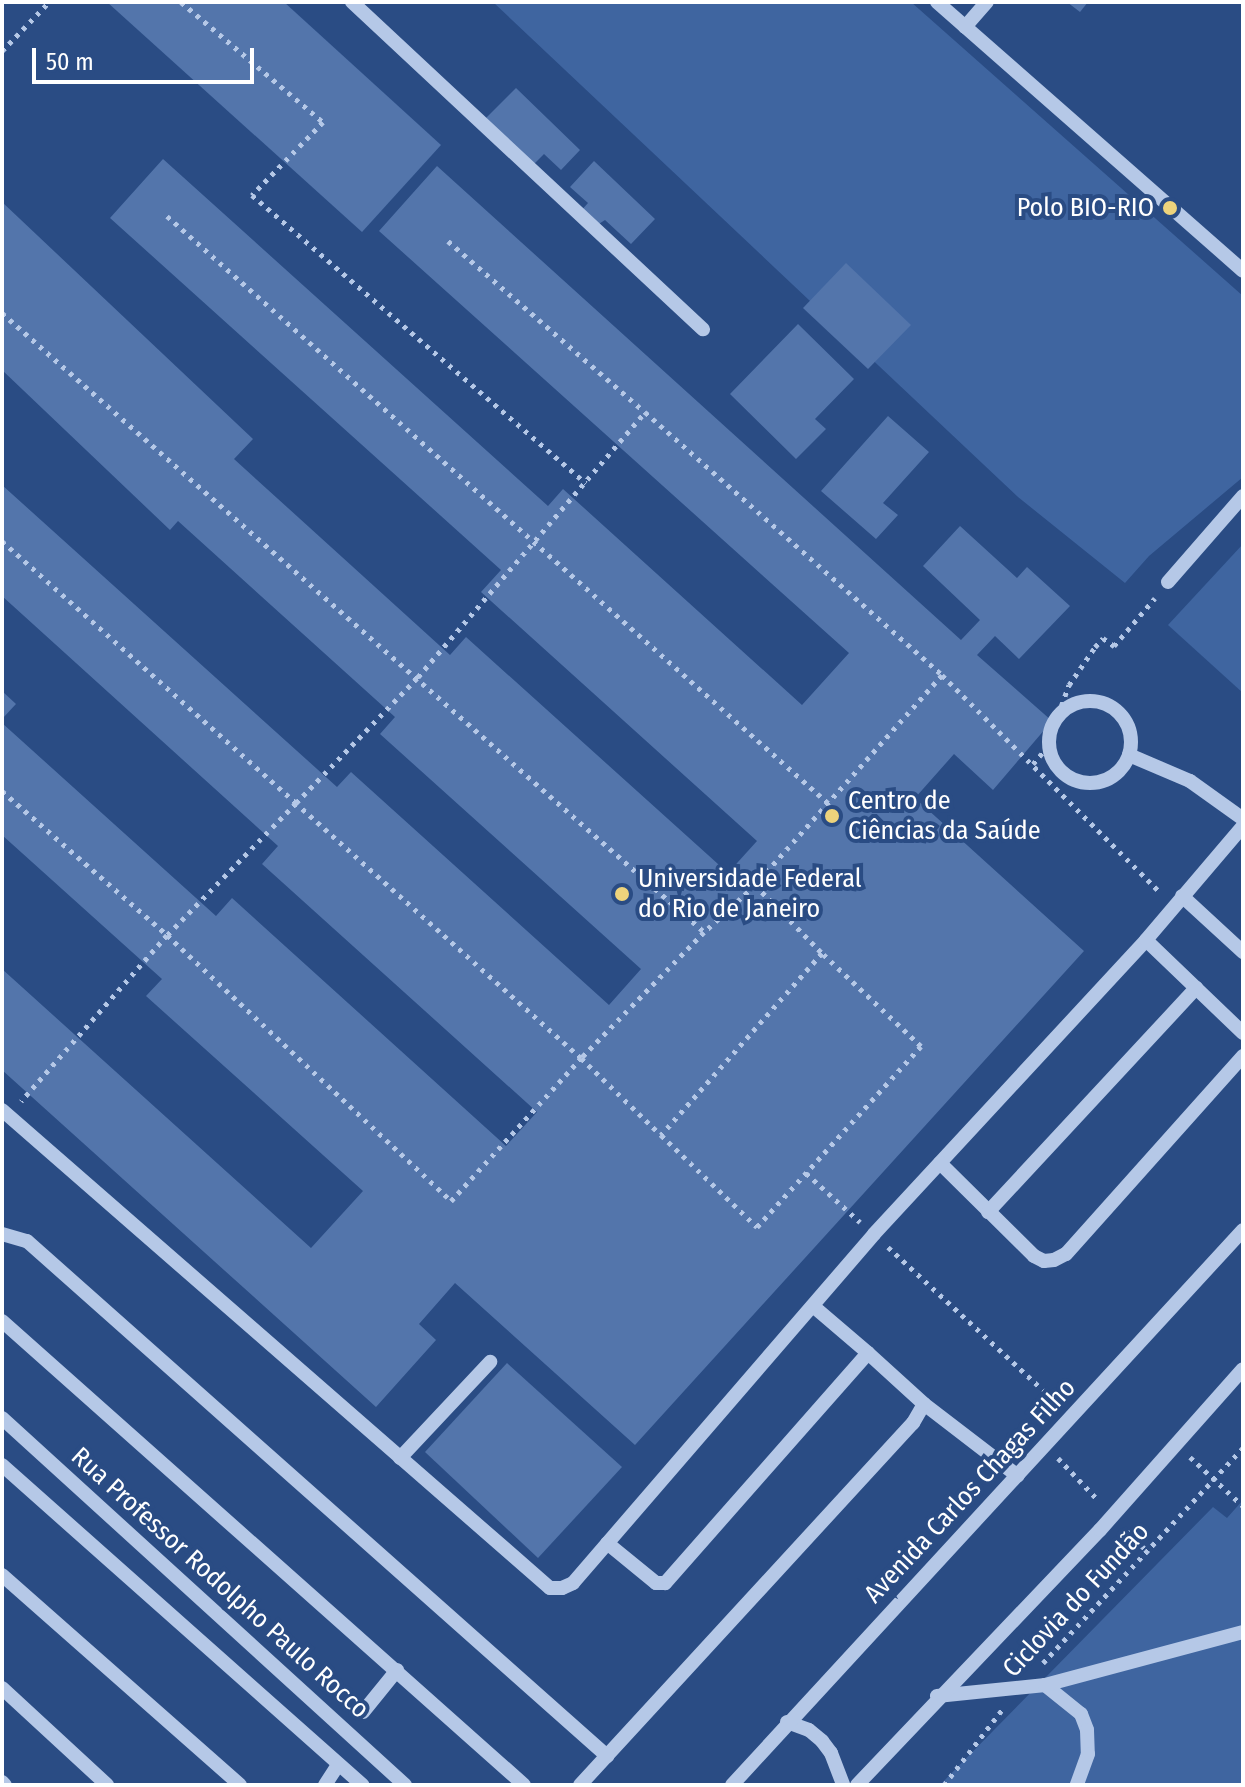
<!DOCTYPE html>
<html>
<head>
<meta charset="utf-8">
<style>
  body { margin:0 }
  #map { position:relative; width:1245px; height:1787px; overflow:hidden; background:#2a4c84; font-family:"Fira Sans Condensed",sans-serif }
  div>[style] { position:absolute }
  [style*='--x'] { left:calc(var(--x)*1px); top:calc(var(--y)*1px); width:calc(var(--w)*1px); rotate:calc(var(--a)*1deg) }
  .green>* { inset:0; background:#3f65a0 }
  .building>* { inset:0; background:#5375ab }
  .path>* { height:5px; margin-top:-2.5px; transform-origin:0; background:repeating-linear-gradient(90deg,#b5c8e7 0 4px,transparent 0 10px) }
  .minor>* { height:14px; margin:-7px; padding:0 7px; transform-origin:7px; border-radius:7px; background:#b5c8e7 }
  .minor>.ring { margin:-7px; padding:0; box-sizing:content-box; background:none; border:14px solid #b5c8e7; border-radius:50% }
  .dots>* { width:22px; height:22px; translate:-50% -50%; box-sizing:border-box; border:4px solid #2a4c84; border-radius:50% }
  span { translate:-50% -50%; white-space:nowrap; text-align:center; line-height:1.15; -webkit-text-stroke:8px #2a4c84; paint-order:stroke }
  .poi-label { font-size:26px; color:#fff }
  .right { translate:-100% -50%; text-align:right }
  .left { translate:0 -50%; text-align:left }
  .street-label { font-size:26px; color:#fff }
  .frame { position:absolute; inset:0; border:4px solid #fff; pointer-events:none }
  .scale { position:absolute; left:32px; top:48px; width:222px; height:36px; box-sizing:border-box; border:4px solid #fff; border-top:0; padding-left:10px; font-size:24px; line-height:28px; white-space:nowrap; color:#fff; -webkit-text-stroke:6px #2a4c84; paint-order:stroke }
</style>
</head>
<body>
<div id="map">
  <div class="green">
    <i style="clip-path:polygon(493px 2px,911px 2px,1243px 296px,1243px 477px,1149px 556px,1125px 583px,1018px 497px)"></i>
    <i style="clip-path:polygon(1243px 544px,1243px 693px,1168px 625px)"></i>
    <i style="clip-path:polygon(1243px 1500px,1243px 1785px,940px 1785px,1213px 1507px,1227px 1518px)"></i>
  </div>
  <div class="building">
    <i style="clip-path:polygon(107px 2px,284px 2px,441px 145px,362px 232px)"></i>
    <i style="clip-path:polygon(1067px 2px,1088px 2px,1080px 12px)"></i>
    <i style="clip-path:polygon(516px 88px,580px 150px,561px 170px,544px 154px,534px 164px,486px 118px)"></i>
    <i style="clip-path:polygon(163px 159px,548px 506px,563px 489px,802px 705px,849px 653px,379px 231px,437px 166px,961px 640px,980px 620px,923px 566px,960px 526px,1017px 578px,1027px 567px,1070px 606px,1019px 659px,995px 636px,977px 655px,1052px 721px,993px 790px,954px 754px,915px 798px,1084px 951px,635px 1445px,455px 1283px,419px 1324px,436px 1340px,376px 1407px,2px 1070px,2px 969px,311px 1248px,363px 1191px,146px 996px,162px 979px,2px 835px,2px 723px,216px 916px,232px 898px,506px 1146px,537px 1112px,262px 864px,278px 846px,2px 596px,2px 485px,337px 787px,351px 772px,609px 1005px,641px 969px,380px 734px,395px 717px,178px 521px,170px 530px,2px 370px,2px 202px,253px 439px,234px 459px,450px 655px,466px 637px,728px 873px,757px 841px,481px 592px,501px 570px,110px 218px)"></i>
    <i style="clip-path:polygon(594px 161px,655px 219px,631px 244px,605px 220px,594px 227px,579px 213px,588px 203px,570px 187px)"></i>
    <i style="clip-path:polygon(846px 263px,911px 325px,868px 369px,803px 308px)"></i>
    <i style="clip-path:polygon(798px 324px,854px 379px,815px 419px,826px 429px,796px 459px,730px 394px)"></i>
    <i style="clip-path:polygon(888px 416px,929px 452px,883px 503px,898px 515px,876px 539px,821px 491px)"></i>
    <i style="clip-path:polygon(2px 691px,16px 704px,2px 719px)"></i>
    <i style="clip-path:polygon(507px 1363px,622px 1467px,538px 1558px,425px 1452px)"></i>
  </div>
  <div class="path">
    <i style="--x:181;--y:2;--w:186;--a:40.2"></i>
    <i style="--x:323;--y:122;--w:102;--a:134.2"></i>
    <i style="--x:252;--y:195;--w:441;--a:40.8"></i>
    <i style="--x:2;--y:51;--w:68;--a:-46.2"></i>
    <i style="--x:167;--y:216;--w:885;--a:41.61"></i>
    <i style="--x:448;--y:241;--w:261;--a:41"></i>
    <i style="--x:2;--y:313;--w:936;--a:41.4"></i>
    <i style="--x:645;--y:412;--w:397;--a:41.5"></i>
    <i style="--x:942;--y:675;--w:281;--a:131.7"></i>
    <i style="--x:755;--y:885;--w:69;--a:137.3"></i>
    <i style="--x:704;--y:932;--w:176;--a:134.3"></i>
    <i style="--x:581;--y:1058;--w:382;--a:-138.2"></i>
    <i style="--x:296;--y:803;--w:175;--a:-45.9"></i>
    <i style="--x:418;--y:677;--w:349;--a:-49.4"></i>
    <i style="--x:2;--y:541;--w:394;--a:41.7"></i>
    <i style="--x:296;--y:803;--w:185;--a:134.3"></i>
    <i style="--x:167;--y:935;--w:221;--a:131.3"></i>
    <i style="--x:942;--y:675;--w:306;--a:44.9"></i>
    <i style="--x:1058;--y:715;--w:32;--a:-70"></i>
    <i style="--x:1069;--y:685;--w:46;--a:-55.6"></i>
    <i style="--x:1095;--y:647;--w:12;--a:-48"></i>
    <i style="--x:1103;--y:638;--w:14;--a:36"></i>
    <i style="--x:1114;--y:646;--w:63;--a:-49.5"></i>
    <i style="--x:1033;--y:764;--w:23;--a:-50"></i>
    <i style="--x:2;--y:791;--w:219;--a:41.1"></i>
    <i style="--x:167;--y:935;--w:389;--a:43.1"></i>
    <i style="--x:451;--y:1201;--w:193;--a:-47.7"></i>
    <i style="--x:581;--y:1058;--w:111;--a:43.9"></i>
    <i style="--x:661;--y:1135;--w:133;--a:43.8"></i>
    <i style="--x:757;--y:1227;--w:244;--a:-47.8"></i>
    <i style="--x:921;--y:1046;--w:136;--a:-136.8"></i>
    <i style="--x:822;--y:953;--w:243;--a:131.5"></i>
    <i style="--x:755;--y:885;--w:95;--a:45.4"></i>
    <i style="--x:806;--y:1173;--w:73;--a:42.2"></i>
    <i style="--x:888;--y:1247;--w:230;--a:42.7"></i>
    <i style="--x:1190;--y:1457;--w:72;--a:42.8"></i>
    <i style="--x:1058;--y:1458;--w:58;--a:46.4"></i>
    <i style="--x:1127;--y:1531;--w:30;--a:45"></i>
    <i style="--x:1043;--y:1663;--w:294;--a:-47.1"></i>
    <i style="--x:944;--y:1785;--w:95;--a:-52.3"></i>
  </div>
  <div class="minor">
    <i style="--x:352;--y:2;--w:480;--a:43"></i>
    <i style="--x:937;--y:2;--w:407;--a:41.3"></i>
    <i style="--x:965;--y:27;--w:33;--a:-49"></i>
    <i style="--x:1168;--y:582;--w:114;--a:-48.9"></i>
    <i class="ring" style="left:1049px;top:701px;width:68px;height:68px"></i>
    <i style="--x:1129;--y:755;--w:66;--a:23.1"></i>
    <i style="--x:1190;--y:781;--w:65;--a:35.6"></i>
    <i style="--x:1182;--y:896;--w:83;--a:42.6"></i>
    <i style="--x:1196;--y:988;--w:65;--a:43.8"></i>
    <i style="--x:2;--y:1110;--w:727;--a:41.1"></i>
    <i style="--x:550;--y:1588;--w:12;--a:0"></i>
    <i style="--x:562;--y:1588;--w:12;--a:-24"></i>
    <i style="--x:573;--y:1583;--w:461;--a:-49.2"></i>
    <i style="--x:874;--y:1234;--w:401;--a:-47.2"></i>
    <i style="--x:1146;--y:940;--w:150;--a:-49.6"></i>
    <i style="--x:940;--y:1163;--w:132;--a:44.7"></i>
    <i style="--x:1034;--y:1256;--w:11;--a:27"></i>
    <i style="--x:1044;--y:1261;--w:10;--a:-6"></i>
    <i style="--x:1054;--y:1260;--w:13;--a:-27"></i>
    <i style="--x:1066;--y:1254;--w:266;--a:-48.2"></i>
    <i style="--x:988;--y:1212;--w:306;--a:-47.1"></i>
    <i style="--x:1196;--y:988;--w:69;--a:-136.2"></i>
    <i style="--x:2;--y:1234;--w:26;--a:16"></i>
    <i style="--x:27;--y:1241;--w:776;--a:41.6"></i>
    <i style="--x:813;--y:1306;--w:72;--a:40.5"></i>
    <i style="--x:2;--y:1321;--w:698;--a:41.63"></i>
    <i style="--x:924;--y:1404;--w:118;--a:37.5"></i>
    <i style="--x:2;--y:1418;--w:545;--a:42.32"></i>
    <i style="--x:400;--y:1458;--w:132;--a:-46.8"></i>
    <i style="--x:2;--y:1465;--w:482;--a:41.6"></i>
    <i style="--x:2;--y:1575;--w:317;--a:41.4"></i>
    <i style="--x:1045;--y:1685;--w:46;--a:38.9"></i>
    <i style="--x:1081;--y:1714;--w:17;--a:69"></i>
    <i style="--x:1087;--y:1730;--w:24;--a:88"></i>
    <i style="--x:1088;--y:1754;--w:33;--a:110"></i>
    <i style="--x:2;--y:1688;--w:143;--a:42.7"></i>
    <i style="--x:937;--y:1696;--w:109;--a:-5.8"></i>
    <i style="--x:1045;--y:1685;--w:205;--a:-15"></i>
    <i style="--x:363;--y:1712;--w:54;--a:-51"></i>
    <i style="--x:787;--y:1722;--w:23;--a:20"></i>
    <i style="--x:809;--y:1730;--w:17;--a:40"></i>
    <i style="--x:822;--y:1741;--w:15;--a:53"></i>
    <i style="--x:831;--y:1753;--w:34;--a:69"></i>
    <i style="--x:2;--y:1782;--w:4;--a:45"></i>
    <i style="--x:325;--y:1785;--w:24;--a:-57"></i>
    <i style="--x:580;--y:1785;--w:492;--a:-47.4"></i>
    <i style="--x:913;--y:1423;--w:22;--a:-60"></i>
    <i style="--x:924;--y:1404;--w:76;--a:-137.7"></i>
    <i style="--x:868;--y:1353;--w:307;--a:131.4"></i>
    <i style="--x:665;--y:1583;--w:9;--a:180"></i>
    <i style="--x:656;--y:1583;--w:63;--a:-140.8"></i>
    <i style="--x:732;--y:1785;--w:754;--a:-47.36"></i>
    <i style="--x:857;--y:1785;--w:352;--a:-46.4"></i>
    <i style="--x:1100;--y:1530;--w:215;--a:-48.4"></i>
  </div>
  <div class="dots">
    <i style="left:1170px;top:208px;background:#edd37c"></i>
    <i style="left:832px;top:816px;background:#edd37c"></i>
    <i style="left:622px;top:894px;background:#edd37c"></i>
  </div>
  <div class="poi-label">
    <span class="right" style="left:1154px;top:208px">Polo BIO-RIO</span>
    <span class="left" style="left:848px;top:816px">Centro de<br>Ciências da Saúde</span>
    <span class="left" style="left:638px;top:894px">Universidade Federal<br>do Rio de Janeiro</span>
  </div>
  <div class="street-label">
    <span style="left:970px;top:1491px;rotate:-47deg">Avenida Carlos Chagas Filho</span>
    <span style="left:220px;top:1583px;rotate:42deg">Rua Professor Rodolpho Paulo Rocco</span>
    <span style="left:1076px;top:1600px;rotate:-47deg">Ciclovia do Fundão</span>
  </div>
  <div class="frame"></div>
  <div class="scale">50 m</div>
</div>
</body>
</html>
